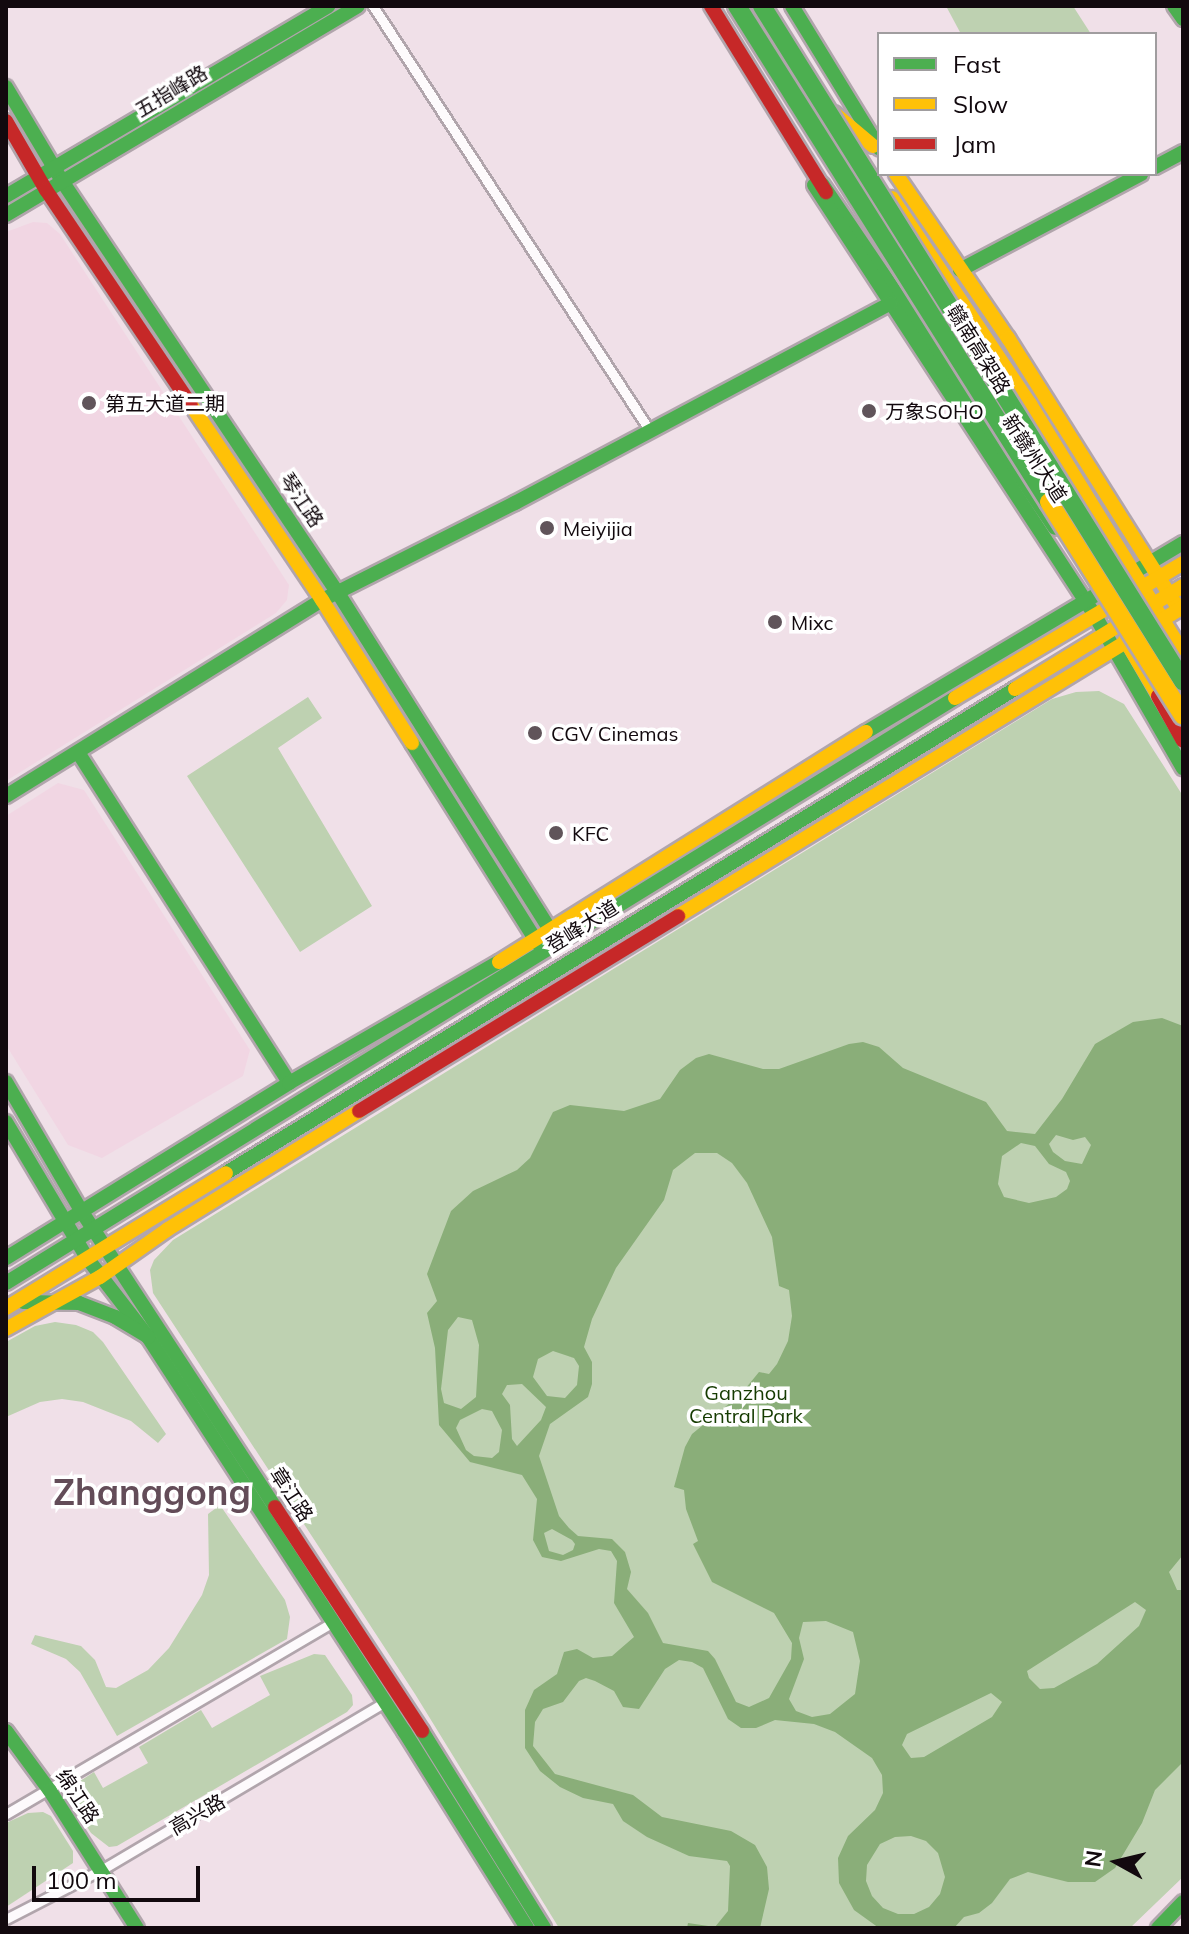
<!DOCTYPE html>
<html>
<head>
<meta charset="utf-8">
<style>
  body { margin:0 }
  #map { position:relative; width:1189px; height:1934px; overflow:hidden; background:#f0e0e8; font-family:Mulish,"Noto Sans SC",sans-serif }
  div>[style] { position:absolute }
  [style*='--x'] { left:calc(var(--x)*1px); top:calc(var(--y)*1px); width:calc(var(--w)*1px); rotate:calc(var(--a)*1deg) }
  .built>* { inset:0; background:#f1d6e3 }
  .green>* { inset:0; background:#bed1b1 }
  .water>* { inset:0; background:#8aae79 }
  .roads { filter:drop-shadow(2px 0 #b1a5ac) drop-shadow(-2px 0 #b1a5ac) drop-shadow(0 2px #b1a5ac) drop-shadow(0 -2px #b1a5ac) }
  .street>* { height:9px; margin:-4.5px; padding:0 4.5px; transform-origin:4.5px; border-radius:4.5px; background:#fdfafc }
  .fast>* { height:14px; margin:-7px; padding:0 7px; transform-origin:7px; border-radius:7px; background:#4caf50 }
  .slow>* { height:14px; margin:-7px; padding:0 7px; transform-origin:7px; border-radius:7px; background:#ffc107 }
  .jam>* { height:14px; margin:-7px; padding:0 7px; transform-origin:7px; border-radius:7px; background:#c62828 }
  .bridges { filter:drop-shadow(2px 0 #b1a5ac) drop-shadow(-2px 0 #b1a5ac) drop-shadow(0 2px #b1a5ac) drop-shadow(0 -2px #b1a5ac) }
  .fast-bridge>* { height:18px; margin:-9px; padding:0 9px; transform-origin:9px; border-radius:9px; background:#4caf50 }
  .slow-bridge>* { height:18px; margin:-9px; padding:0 9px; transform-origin:9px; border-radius:9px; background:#ffc107 }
  .dots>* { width:22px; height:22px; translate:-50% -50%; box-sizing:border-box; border:4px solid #fff; border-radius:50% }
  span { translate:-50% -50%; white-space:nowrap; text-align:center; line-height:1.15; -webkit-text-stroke:7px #fff; paint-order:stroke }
  .street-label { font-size:20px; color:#12090e }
  .poi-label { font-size:20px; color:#12090e }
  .left { translate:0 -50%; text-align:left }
  .park-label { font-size:20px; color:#153b01 }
  .town-label { font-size:36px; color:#634c58; font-weight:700 }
  .frame { position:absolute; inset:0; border:8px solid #12090e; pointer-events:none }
  .legend { position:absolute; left:877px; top:32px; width:280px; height:144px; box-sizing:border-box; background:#fff; border:2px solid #a09d9f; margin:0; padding:10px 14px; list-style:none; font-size:24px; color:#12090e }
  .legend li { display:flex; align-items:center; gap:16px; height:40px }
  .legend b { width:40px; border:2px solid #a09d9f }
  .north { position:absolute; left:1077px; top:1822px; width:80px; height:80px; -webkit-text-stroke:6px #fff; paint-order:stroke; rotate:278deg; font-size:22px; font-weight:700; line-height:32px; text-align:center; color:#12090e }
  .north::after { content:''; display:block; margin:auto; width:28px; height:36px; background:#12090e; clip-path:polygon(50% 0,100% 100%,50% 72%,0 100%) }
  .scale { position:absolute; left:32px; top:1866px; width:168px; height:36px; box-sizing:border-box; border:4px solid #12090e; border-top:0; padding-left:10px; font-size:24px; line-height:28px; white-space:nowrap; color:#12090e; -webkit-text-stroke:6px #fff; paint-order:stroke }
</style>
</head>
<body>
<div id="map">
  <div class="built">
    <i style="clip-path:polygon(33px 222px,47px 223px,60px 234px,289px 585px,287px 600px,276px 613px,6px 781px,6px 232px)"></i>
    <i style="clip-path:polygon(58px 783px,84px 790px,250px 1050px,243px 1076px,102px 1158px,68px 1145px,6px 1045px,6px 816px)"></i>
  </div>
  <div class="green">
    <i style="clip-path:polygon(946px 6px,1073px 6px,1091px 34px,961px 34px)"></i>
    <i style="clip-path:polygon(1099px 691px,1124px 704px,1183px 796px,1183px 1877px,1130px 1928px,559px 1928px,415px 1694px,153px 1293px,150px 1270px,154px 1260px,173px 1240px,1052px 699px,1076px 692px)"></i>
    <i style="clip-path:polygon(308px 697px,322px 718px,278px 748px,372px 906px,300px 952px,187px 776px)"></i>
    <i style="clip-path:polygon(55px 1322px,76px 1325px,93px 1332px,103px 1342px,166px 1434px,158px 1443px,131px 1421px,83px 1402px,62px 1399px,40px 1402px,6px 1417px,6px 1342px,35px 1326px)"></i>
    <i style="clip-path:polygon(220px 1505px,285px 1600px,290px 1617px,287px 1639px,117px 1736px,80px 1672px,66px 1659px,31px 1644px,35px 1635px,81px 1646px,95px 1660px,106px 1687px,116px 1688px,148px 1670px,169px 1648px,202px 1595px,209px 1575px,208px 1514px)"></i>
    <i style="clip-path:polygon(314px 1654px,325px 1655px,352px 1695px,353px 1705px,347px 1712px,117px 1846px,109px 1847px,91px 1833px,74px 1807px,77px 1783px,94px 1772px,103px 1788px,148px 1763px,139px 1747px,201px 1710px,212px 1728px,270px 1695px,260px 1676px)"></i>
    <i style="clip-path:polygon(43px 1812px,51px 1816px,73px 1851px,73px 1863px,6px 1907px,6px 1823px,28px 1813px)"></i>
  </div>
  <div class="water">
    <i style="clip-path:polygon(evenodd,1162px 1018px,1183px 1026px,1183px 1555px,1169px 1572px,1177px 1590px,1183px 1590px,1183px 1762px,1155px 1790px,1142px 1823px,1115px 1868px,1095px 1882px,1068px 1882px,1028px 1872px,1010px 1879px,992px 1903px,979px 1913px,964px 1917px,954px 1928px,879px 1928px,854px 1910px,839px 1883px,838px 1858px,848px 1836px,875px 1810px,883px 1793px,882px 1775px,872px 1758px,835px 1732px,814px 1724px,775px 1720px,756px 1728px,741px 1728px,728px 1719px,703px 1668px,692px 1662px,679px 1660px,665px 1669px,639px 1709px,623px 1707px,614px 1691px,595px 1681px,586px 1678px,579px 1681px,563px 1702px,543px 1709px,535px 1722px,533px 1746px,555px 1774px,633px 1795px,662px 1817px,731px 1831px,755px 1845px,767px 1867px,769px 1889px,760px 1928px,687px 1928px,688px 1923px,715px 1927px,728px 1911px,730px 1866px,727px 1861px,689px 1856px,647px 1837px,623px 1821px,613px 1804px,583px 1798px,560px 1787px,540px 1771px,525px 1748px,525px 1710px,534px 1690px,557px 1674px,564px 1652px,577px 1649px,593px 1658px,612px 1656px,634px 1637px,614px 1603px,617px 1561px,611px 1551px,599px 1549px,561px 1561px,542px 1557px,533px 1540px,537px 1499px,522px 1475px,470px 1462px,439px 1425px,435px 1348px,427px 1313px,437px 1301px,427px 1274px,451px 1211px,473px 1191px,517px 1170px,530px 1158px,553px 1112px,570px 1105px,624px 1111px,660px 1099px,680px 1070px,696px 1058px,709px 1054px,763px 1069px,779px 1069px,849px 1044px,863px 1042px,879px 1047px,903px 1068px,986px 1102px,1007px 1131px,1035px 1134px,1062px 1099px,1095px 1044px,1133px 1022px,1162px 1018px,1056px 1135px,1073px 1140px,1085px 1137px,1091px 1145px,1082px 1164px,1065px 1161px,1053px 1152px,1049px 1144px,1056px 1135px,1162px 1018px,1021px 1143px,1035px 1146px,1049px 1164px,1066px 1172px,1070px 1181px,1067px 1189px,1056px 1197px,1029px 1203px,1004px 1197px,998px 1184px,1002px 1156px,1021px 1143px,1162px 1018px,695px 1153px,717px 1153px,732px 1163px,747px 1183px,772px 1237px,779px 1286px,789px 1290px,792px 1316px,788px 1341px,777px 1364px,769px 1374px,759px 1372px,741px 1394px,692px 1434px,685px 1447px,674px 1487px,684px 1490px,686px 1509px,698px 1541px,693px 1544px,712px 1582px,774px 1613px,792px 1643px,791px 1659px,769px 1698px,749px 1707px,736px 1702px,715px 1659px,708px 1651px,663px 1643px,648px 1613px,627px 1589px,631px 1572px,625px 1552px,612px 1539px,578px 1536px,569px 1528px,559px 1516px,539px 1456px,550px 1424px,588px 1397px,592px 1384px,592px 1362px,584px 1347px,592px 1319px,616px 1268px,664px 1200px,673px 1170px,695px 1153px,1162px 1018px,458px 1317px,472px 1320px,479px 1345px,476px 1397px,461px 1409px,444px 1403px,441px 1389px,448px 1330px,458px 1317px,1162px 1018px,553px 1351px,574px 1358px,579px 1366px,577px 1385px,565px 1398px,547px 1396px,533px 1377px,538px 1359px,553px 1351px,1162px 1018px,522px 1384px,546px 1407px,541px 1420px,517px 1446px,512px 1439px,510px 1405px,502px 1394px,507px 1385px,522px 1384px,1162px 1018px,482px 1409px,492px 1411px,502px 1430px,499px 1452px,492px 1458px,474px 1456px,466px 1450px,456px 1428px,460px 1420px,482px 1409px,1162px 1018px,552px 1529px,572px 1540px,575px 1544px,573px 1550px,563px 1555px,549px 1551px,544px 1533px,552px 1529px,1162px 1018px,1135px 1602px,1146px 1610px,1139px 1626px,1097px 1664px,1054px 1688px,1040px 1689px,1029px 1678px,1027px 1671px,1135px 1602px,1162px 1018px,826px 1621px,853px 1632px,860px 1661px,855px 1694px,830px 1714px,812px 1717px,796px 1711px,789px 1699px,804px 1659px,799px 1638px,803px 1622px,826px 1621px,1162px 1018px,991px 1693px,1002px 1702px,992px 1717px,924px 1757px,911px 1758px,902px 1745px,907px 1734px,991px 1693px,1162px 1018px,911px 1836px,926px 1841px,938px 1853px,945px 1877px,940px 1894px,929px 1907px,914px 1914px,898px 1914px,883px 1908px,872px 1896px,866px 1881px,867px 1865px,880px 1844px,895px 1837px,911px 1836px)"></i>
  </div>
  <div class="roads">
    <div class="street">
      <i style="--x:373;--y:6;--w:507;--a:56.91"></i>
      <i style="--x:6;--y:1814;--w:379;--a:-30.4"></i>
      <i style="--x:6;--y:1919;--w:107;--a:-27.3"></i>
      <i style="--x:101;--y:1870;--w:330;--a:-30.6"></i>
    </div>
    <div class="fast">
      <i style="--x:792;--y:6;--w:167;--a:58.5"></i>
      <i style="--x:1174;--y:6;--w:16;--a:55"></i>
      <i style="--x:6;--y:87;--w:109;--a:59.2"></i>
      <i style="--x:62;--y:181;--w:496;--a:56.2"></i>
      <i style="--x:338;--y:593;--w:402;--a:57.8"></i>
      <i style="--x:1155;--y:167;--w:32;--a:-28"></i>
      <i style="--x:822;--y:184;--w:415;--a:55.9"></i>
      <i style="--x:814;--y:185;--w:512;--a:56.87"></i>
      <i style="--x:1094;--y:614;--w:178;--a:60"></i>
      <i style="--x:6;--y:196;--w:374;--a:-30.5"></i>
      <i style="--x:6;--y:215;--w:409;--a:-30.7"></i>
      <i style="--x:960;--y:270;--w:205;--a:-27.9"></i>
      <i style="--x:866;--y:732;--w:369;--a:-30.8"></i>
      <i style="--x:412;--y:743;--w:237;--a:57.9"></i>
      <i style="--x:79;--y:754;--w:390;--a:57.4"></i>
      <i style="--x:6;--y:796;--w:372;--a:-31.8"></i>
      <i style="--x:322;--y:600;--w:216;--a:-26.7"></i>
      <i style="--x:515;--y:503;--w:425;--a:-28"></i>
      <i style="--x:6;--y:1082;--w:151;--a:59.7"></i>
      <i style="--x:82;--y:1212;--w:353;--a:56.8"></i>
      <i style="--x:6;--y:1122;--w:158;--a:59.2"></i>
      <i style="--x:87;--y:1258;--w:100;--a:52.3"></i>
      <i style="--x:148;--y:1337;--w:470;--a:57"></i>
      <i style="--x:404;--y:1731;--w:232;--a:58"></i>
      <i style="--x:226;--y:1173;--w:926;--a:-31.53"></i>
      <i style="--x:6;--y:1258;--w:333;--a:-31.7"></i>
      <i style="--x:289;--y:1083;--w:242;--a:-30"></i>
      <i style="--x:6;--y:1283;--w:1115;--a:-31.65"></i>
      <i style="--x:23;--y:1302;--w:56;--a:1"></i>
      <i style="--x:79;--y:1303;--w:39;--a:21"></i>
      <i style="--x:115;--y:1317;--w:39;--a:31"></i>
      <i style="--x:6;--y:1731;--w:74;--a:53.7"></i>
      <i style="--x:50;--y:1791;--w:162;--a:57.6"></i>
      <i style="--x:422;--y:1731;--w:232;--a:58.2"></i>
      <i style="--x:1158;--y:1928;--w:36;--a:-46"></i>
    </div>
    <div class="slow">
      <i style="--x:834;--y:113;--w:51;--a:40.2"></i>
      <i style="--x:896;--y:174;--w:199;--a:55.7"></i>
      <i style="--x:1008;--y:338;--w:313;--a:57.8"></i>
      <i style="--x:892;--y:198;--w:248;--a:56.2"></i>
      <i style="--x:1030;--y:404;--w:292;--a:58.4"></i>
      <i style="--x:191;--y:405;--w:235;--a:56.1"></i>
      <i style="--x:322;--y:600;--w:169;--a:57.8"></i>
      <i style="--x:1125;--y:640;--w:72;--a:59.2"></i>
      <i style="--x:1015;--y:689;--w:197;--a:-31.5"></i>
      <i style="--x:955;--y:698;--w:265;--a:-30.6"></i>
      <i style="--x:678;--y:916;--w:592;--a:-31.46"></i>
      <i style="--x:499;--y:962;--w:433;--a:-32.1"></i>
      <i style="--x:6;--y:1308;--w:258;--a:-31.5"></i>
      <i style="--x:6;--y:1329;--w:107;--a:-29"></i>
      <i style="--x:100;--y:1277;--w:83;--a:-35.2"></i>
      <i style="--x:168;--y:1229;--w:225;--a:-31.7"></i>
    </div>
    <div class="jam">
      <i style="--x:711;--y:6;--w:219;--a:58.3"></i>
      <i style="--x:6;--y:121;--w:80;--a:59.9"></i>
      <i style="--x:46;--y:190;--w:259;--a:56"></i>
      <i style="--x:1158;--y:696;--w:51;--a:60.9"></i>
      <i style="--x:359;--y:1111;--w:374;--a:-31.4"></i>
      <i style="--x:275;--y:1507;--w:268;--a:56.7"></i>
    </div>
  </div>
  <div class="bridges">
    <div class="fast-bridge">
      <i style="--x:737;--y:6;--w:586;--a:57.83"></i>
      <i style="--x:762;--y:6;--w:796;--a:58.05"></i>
    </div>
    <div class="slow-bridge">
      <i style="--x:1049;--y:502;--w:252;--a:57.9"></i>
    </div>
  </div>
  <div class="dots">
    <i style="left:89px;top:403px;background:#60545a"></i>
    <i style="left:869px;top:411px;background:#60545a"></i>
    <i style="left:547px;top:528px;background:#60545a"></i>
    <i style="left:775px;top:622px;background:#60545a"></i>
    <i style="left:535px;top:733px;background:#60545a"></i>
    <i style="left:556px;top:833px;background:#60545a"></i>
  </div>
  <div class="street-label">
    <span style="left:171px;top:91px;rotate:-31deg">五指峰路</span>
    <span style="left:979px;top:349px;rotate:58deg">赣南高架路</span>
    <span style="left:1035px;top:458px;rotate:57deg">新赣州大道</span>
    <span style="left:302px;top:500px;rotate:56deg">琴江路</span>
    <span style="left:582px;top:926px;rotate:-32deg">登峰大道</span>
    <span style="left:292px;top:1494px;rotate:57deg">章江路</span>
    <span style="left:78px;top:1796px;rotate:56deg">绵江路</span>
    <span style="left:197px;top:1814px;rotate:-30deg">高兴路</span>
  </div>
  <div class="poi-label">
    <span class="left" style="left:105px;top:403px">第五大道二期</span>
    <span class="left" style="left:885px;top:411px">万象SOHO</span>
    <span class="left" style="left:563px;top:528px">Meiyijia</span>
    <span class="left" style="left:791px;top:622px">Mixc</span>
    <span class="left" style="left:551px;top:733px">CGV Cinemas</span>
    <span class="left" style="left:572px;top:833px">KFC</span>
  </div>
  <div class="park-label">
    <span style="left:746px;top:1404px">Ganzhou<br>Central Park</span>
  </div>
  <div class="town-label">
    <span style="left:152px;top:1492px">Zhanggong</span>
  </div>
  <div class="frame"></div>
  <ul class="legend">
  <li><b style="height:10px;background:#4caf50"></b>Fast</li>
  <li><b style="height:10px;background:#ffc107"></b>Slow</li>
  <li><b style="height:10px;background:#c62828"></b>Jam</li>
  </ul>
  <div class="north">N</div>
  <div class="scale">100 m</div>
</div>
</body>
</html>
